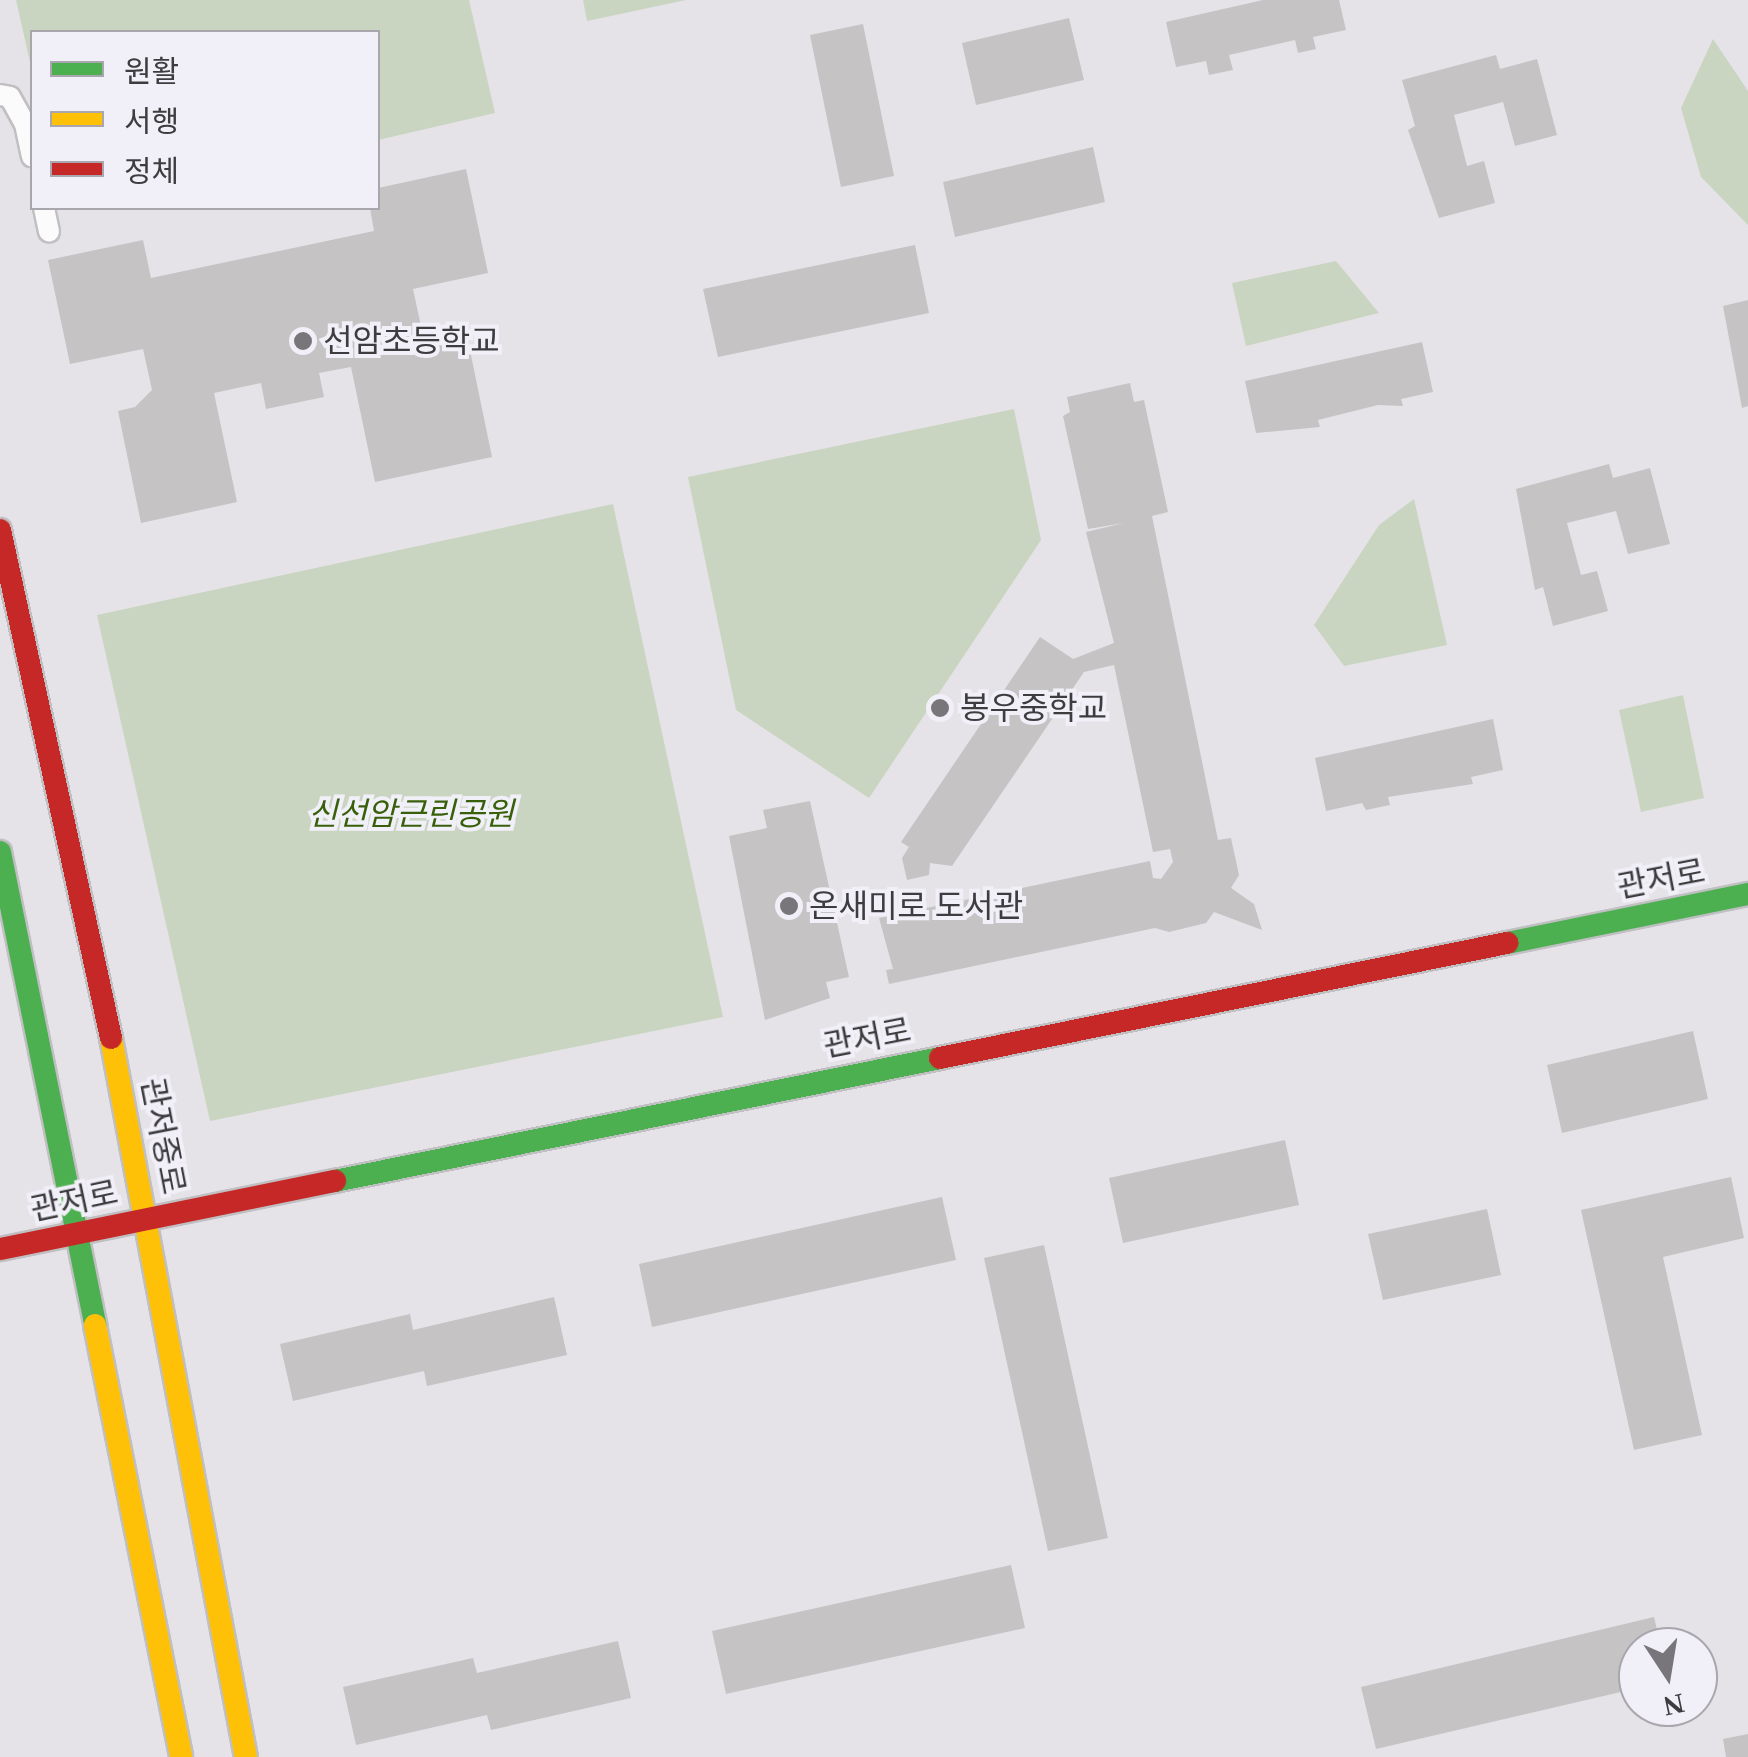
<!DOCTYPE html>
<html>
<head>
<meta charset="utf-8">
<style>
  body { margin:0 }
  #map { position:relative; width:1748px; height:1757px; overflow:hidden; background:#e5e3e8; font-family:"Times New Roman","Noto Sans KR",serif }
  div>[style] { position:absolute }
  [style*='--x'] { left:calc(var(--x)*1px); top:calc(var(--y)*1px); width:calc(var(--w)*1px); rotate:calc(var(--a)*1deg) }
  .green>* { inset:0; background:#c9d5c1 }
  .building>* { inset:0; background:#c5c3c4 }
  .roads { filter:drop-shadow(2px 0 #c0bfc2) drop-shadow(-2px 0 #c0bfc2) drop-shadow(0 2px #c0bfc2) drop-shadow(0 -2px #c0bfc2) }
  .lane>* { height:20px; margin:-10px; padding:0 10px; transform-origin:10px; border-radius:10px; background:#fbfbfc }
  .fast>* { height:22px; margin:-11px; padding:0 11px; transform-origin:11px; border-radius:11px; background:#4caf50 }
  .slow>* { height:22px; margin:-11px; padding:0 11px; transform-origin:11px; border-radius:11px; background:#ffc107 }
  .jam>* { height:22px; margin:-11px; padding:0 11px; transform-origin:11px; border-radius:11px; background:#c62828 }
  .dots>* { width:28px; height:28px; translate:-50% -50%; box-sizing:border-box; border:5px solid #f1eff7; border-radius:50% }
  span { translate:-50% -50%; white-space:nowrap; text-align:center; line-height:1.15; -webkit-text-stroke:8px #f1eff7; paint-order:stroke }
  .poi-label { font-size:32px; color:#3d3c3f }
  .left { translate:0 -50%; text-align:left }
  .park-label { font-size:32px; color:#385f0a; font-style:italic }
  .street-label { font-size:32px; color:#3d3c3f }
  .legend { position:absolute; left:30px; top:30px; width:350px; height:180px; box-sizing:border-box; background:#f1eff7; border:2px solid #a9a7ad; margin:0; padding:12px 18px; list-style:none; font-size:30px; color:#3d3c3f }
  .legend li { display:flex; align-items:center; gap:20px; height:50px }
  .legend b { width:50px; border:2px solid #a9a7ad }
  .north { position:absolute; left:1618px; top:1627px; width:100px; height:100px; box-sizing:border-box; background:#f1eff7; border:2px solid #a9a7ad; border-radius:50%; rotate:168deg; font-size:28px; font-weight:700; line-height:40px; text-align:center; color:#3d3c3f }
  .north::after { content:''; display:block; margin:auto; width:35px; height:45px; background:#78767a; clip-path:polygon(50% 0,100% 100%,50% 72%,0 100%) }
</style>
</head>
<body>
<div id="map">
  <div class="green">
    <i style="clip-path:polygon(16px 0,469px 0,495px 113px,378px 140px,378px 32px,32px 32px,32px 71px)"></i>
    <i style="clip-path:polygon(583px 0,686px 0,587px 21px)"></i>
    <i style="clip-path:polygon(1713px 39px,1748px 91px,1748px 225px,1701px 177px,1681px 108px)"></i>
    <i style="clip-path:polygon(1336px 261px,1379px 313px,1246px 346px,1232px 283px)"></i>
    <i style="clip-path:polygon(1014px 409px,1041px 540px,869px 798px,736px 710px,688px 477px)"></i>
    <i style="clip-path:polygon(1414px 499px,1447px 645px,1344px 666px,1314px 625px,1379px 525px)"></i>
    <i style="clip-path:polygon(613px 504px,723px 1017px,210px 1121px,97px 615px)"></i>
    <i style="clip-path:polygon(1683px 695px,1704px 798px,1641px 812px,1619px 710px)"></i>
  </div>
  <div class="building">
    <i style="clip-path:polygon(1263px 0,1339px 0,1346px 30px,1313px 37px,1316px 49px,1298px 53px,1295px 40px,1229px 55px,1233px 70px,1209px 75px,1206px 61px,1176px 67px,1166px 22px)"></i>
    <i style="clip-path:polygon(1069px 18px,1084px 80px,976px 105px,962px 43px)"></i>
    <i style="clip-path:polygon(863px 24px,894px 176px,841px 187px,810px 35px)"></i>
    <i style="clip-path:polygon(1496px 55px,1500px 69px,1537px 59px,1557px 135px,1515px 146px,1503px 102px,1454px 115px,1467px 166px,1484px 161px,1495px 203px,1439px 218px,1408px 130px,1415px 126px,1402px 80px)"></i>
    <i style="clip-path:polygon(1093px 147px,1105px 202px,955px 237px,943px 182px)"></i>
    <i style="clip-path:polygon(466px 169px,488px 273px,413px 289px,424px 340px,466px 331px,492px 457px,375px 482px,351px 367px,319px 373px,324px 397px,266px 409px,261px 383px,214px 393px,237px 502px,141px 523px,118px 411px,135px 407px,152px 390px,143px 349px,70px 364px,48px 260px,143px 240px,151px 278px,374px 231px,370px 208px,378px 208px,378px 188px)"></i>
    <i style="clip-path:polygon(915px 245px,929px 313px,718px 357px,703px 289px)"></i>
    <i style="clip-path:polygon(1748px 300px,1748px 406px,1742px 408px,1723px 306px)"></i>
    <i style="clip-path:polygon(1422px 342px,1433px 392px,1401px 399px,1403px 406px,1378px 405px,1318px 420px,1320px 427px,1256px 433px,1245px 381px)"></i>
    <i style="clip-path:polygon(1130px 383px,1134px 402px,1144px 400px,1168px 512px,1152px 516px,1218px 840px,1231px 838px,1239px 875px,1231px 888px,1254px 904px,1262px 930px,1214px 912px,1206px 923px,1169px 932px,1155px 928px,889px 984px,886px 970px,893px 969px,879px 918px,1150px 861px,1153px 878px,1161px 879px,1173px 862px,1170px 849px,1153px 852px,1114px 665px,1084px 672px,952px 866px,930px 863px,929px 875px,907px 880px,902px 858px,909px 847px,901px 842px,1040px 637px,1073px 659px,1114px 643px,1086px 532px,1124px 523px,1088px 529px,1063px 416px,1070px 412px,1067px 397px)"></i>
    <i style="clip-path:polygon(1609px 464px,1613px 478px,1650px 468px,1670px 544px,1628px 554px,1616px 511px,1567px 523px,1581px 575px,1597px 571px,1608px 611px,1553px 626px,1543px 587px,1535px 590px,1516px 489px)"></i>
    <i style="clip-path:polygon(1493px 719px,1503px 770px,1471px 777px,1473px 784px,1388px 797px,1390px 805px,1366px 810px,1362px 803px,1326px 811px,1315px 758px)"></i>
    <i style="clip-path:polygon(810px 801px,849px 977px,826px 982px,830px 998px,765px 1020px,729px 836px,767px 828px,763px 810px)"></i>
    <i style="clip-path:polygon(1693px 1031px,1708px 1099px,1562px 1133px,1547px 1065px)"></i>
    <i style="clip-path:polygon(1285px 1140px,1299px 1205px,1123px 1243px,1109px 1178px)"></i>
    <i style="clip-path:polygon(1731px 1177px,1744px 1238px,1663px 1257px,1702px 1435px,1634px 1450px,1581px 1210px)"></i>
    <i style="clip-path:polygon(942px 1197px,956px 1260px,652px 1327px,639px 1264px)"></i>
    <i style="clip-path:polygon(1487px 1209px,1501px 1275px,1383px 1300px,1368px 1234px)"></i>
    <i style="clip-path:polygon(1044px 1245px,1108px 1538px,1048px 1551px,984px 1258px)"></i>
    <i style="clip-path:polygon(554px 1297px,567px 1355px,427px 1386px,424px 1371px,293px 1401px,280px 1344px,410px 1314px,413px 1330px)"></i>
    <i style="clip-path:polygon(1011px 1565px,1025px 1628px,726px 1694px,712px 1631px)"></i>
    <i style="clip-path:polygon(1654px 1617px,1661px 1647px,1638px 1647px,1638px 1688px,1376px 1749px,1361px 1687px)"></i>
    <i style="clip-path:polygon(618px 1641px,631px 1698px,491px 1730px,487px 1715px,356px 1745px,343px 1687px,473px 1658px,477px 1673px)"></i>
    <i style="clip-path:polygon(1748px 1734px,1748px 1757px,1726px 1757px,1723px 1739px)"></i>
  </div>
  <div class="roads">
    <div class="lane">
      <i style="--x:0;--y:95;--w:10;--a:11"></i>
      <i style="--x:10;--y:97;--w:31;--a:61"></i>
      <i style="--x:25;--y:124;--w:33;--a:78"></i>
      <i style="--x:44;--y:208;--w:24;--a:78"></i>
    </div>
    <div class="fast">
      <i style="--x:0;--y:852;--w:482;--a:78.6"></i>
      <i style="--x:1507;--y:943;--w:246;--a:-11.5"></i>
      <i style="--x:335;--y:1181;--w:617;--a:-11.49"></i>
    </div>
    <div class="slow">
      <i style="--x:111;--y:1038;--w:732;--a:79.37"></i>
      <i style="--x:95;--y:1325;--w:440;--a:78.7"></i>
    </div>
    <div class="jam">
      <i style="--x:0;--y:530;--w:520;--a:77.67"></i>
      <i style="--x:940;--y:1058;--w:579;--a:-11.47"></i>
      <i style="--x:0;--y:1249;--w:342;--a:-11.5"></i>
    </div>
  </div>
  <div class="dots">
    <i style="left:303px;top:341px;background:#78767a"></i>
    <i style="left:940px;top:708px;background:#78767a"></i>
    <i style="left:789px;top:906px;background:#78767a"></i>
  </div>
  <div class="poi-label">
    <span class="left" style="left:323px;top:341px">선암초등학교</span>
    <span class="left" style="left:960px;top:708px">봉우중학교</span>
    <span class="left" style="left:809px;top:906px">온새미로 도서관</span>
  </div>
  <div class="park-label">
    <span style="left:411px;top:814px">신선암근린공원</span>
  </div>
  <div class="street-label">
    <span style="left:1661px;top:879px;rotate:-11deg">관저로</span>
    <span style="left:867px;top:1038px;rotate:-11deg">관저로</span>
    <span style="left:163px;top:1136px;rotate:79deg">관저중로</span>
    <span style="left:74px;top:1201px;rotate:-12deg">관저로</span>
  </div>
  <ul class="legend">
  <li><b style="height:12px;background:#4caf50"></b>원활</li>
  <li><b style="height:12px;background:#ffc107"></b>서행</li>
  <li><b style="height:12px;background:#c62828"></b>정체</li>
  </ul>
  <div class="north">N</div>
</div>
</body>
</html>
